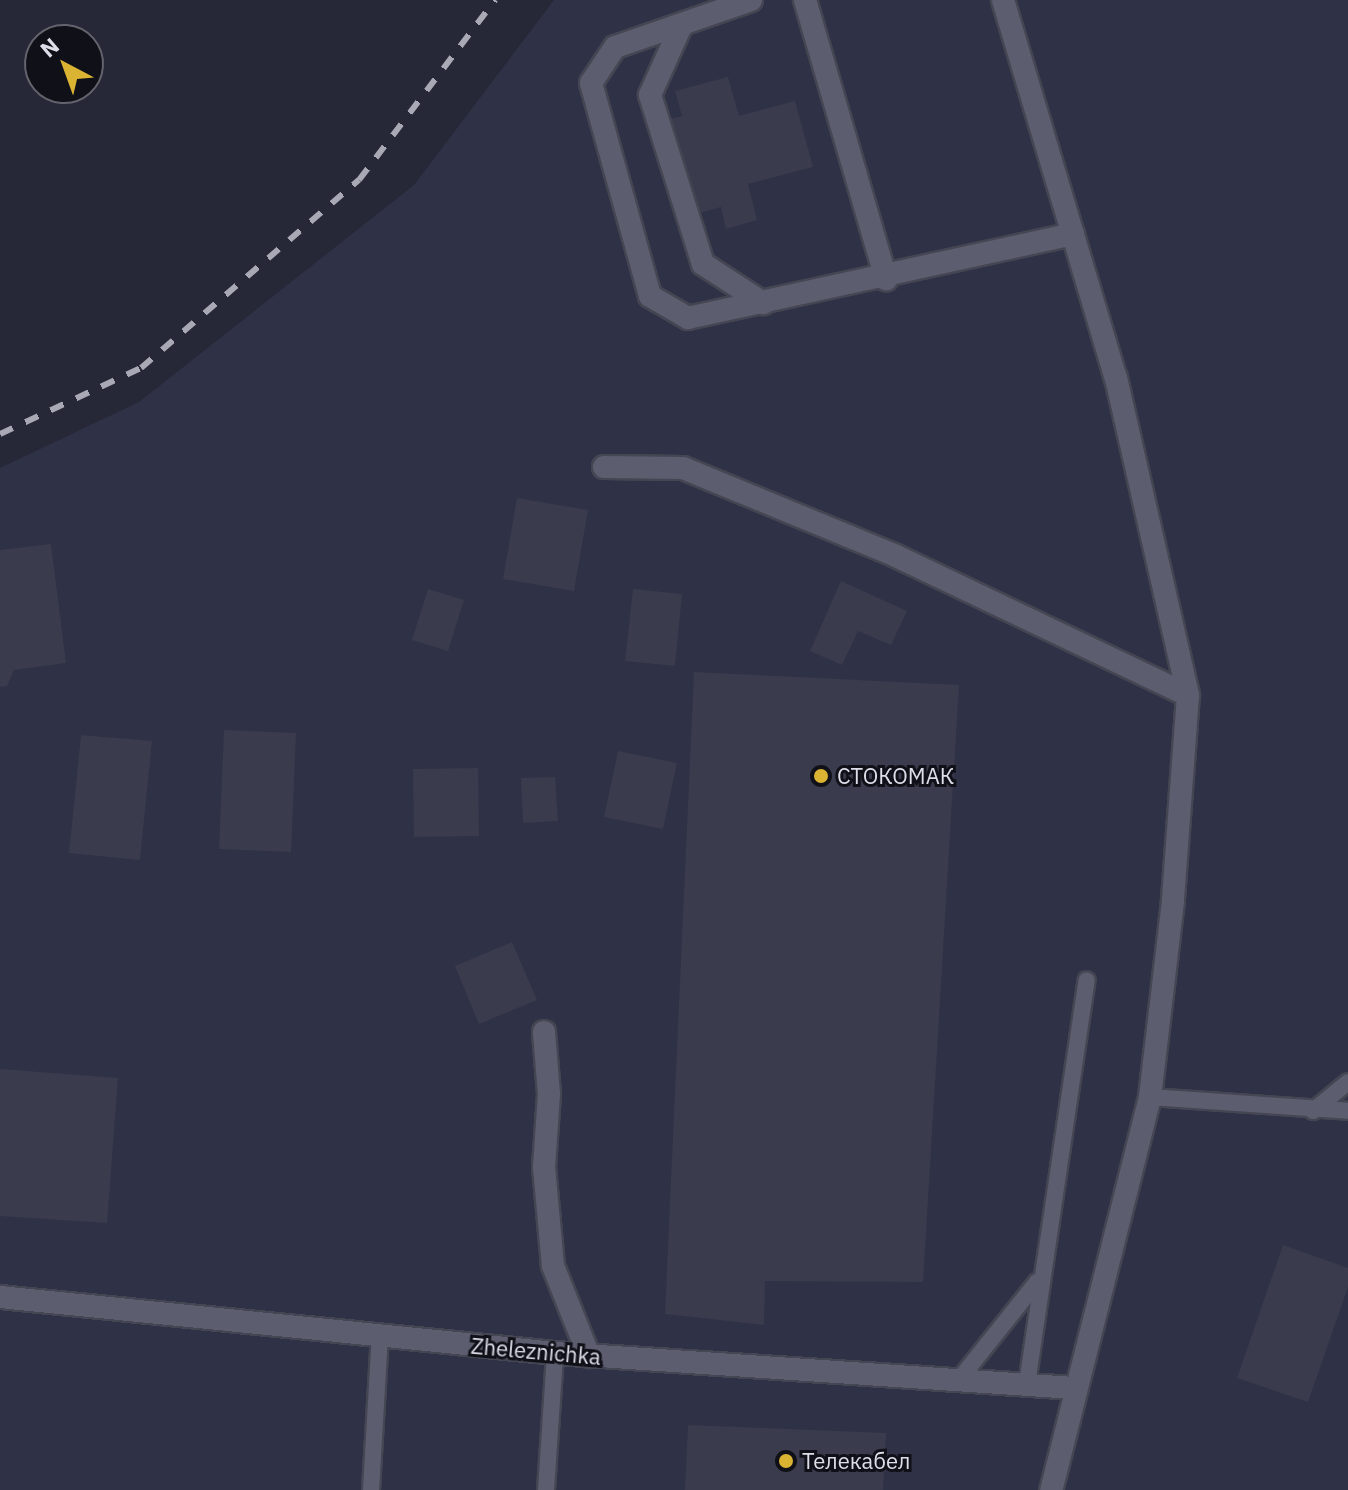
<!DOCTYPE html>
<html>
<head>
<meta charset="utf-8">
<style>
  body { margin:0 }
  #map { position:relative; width:1348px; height:1490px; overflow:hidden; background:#262737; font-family:"IBM Plex Sans",sans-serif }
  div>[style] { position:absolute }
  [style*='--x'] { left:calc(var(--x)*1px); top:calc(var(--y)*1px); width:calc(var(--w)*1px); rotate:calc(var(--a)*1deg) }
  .built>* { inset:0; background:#2f3146 }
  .building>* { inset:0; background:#3a3b4c }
  .roads { filter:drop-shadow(2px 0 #454653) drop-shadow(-2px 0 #454653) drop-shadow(0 2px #454653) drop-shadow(0 -2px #454653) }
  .service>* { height:16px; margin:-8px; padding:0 8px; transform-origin:8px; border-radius:8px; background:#5c5e70 }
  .minor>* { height:22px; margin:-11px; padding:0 11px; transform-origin:11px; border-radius:11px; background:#5c5e70 }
  .tertiary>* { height:22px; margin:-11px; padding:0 11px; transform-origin:11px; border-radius:11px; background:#5c5e70 }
  .rail>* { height:6px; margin-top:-3px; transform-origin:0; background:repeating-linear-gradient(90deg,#a8a9b5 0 14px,transparent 0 28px) }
  .dots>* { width:22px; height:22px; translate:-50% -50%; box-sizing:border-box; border:4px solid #101118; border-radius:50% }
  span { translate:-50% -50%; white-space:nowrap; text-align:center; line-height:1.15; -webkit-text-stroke:6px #101118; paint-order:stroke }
  .poi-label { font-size:22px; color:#dddee9 }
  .left { translate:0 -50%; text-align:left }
  .street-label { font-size:22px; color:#dddee9 }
  .north { position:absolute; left:24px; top:24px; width:80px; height:80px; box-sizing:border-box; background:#101118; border:2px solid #62636c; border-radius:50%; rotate:319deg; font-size:22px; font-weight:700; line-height:32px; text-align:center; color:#dddee9 }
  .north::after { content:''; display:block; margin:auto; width:28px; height:36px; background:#dab333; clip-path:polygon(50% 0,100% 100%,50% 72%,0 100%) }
</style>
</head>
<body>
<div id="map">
  <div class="built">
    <i style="clip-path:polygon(554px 0,1348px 0,1348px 1490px,0 1490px,0 468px,139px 402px,414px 185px)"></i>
  </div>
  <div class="building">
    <i style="clip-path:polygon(728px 77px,739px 116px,795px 101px,813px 167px,748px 184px,757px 220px,726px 229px,721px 207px,692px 215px,666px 120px,682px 116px,675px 91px)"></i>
    <i style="clip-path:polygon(517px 498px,588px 510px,574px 591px,503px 579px)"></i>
    <i style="clip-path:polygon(51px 544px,66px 663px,14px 670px,7px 686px,0 687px,0 550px)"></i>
    <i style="clip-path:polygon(841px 581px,907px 611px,891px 645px,858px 631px,842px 665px,810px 651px)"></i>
    <i style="clip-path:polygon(428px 589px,464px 600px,448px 651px,412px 640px)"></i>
    <i style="clip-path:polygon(633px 589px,682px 594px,675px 666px,625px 661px)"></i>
    <i style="clip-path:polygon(694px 672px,959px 685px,923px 1282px,765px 1281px,764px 1325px,665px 1314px)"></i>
    <i style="clip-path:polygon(224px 730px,296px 733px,291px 852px,219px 849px)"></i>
    <i style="clip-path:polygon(81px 735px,152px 741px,140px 860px,69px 853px)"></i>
    <i style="clip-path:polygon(618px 751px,677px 763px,663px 829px,604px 817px)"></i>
    <i style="clip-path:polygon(478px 768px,479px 836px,414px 837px,413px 769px)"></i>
    <i style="clip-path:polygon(555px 777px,558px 821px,523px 823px,521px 778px)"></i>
    <i style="clip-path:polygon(512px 942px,537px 1000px,479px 1024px,455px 966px)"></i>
    <i style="clip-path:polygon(0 1069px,118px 1078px,107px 1223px,0 1216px)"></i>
    <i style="clip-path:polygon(1283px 1245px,1348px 1268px,1348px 1287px,1308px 1402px,1237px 1378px)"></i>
    <i style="clip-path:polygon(688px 1425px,886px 1433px,883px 1490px,685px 1490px)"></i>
  </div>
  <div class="roads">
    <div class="service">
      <i style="--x:1150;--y:1097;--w:198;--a:4"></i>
      <i style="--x:1313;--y:1111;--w:45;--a:-39.6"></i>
      <i style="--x:958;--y:1381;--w:127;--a:-51.4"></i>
      <i style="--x:1027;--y:1384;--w:408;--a:-81.6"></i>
      <i style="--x:371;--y:1490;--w:154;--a:-86.7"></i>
      <i style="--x:546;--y:1490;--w:137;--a:-86.2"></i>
    </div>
    <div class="minor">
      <i style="--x:751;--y:0;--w:144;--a:160.9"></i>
      <i style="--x:615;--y:47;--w:43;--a:123.7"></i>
      <i style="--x:591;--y:83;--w:221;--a:74.5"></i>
      <i style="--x:650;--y:296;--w:44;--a:30.1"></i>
      <i style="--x:688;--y:318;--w:394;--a:-12.3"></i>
      <i style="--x:805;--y:0;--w:291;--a:73.8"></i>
      <i style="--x:682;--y:24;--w:78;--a:114.3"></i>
      <i style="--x:650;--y:95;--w:177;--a:72.6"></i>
      <i style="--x:703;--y:264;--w:72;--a:33"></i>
      <i style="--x:604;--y:467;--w:79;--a:0.7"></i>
      <i style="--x:683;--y:468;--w:230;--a:22.4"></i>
      <i style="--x:896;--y:556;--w:323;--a:25.5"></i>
      <i style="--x:544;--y:1032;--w:62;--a:85.4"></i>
      <i style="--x:549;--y:1094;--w:73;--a:93.9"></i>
      <i style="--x:544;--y:1167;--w:99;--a:84.8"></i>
      <i style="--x:553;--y:1266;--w:97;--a:68.2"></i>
      <i style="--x:0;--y:1297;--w:558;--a:5.76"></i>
      <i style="--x:555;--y:1353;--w:520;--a:3.86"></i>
    </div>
    <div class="tertiary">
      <i style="--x:1003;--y:0;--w:395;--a:73.4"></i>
      <i style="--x:1116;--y:378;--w:325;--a:77.2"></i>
      <i style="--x:1188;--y:695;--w:207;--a:94.2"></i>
      <i style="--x:1173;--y:901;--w:197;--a:96.7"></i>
      <i style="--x:1150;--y:1097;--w:405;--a:104.1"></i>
    </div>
  </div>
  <div class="rail">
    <i style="--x:0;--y:434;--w:156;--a:-25.1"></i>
    <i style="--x:141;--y:368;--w:288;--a:-40.8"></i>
    <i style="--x:359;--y:180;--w:226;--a:-52.9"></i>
  </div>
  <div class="dots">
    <i style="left:821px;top:776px;background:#dab333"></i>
    <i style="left:786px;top:1461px;background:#dab333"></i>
  </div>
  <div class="poi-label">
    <span class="left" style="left:837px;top:776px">СТОКОМАК</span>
    <span class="left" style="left:802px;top:1461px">Телекабел</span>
  </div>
  <div class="street-label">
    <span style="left:536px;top:1351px;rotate:5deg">Zheleznichka</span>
  </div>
  <div class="north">N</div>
</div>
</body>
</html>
